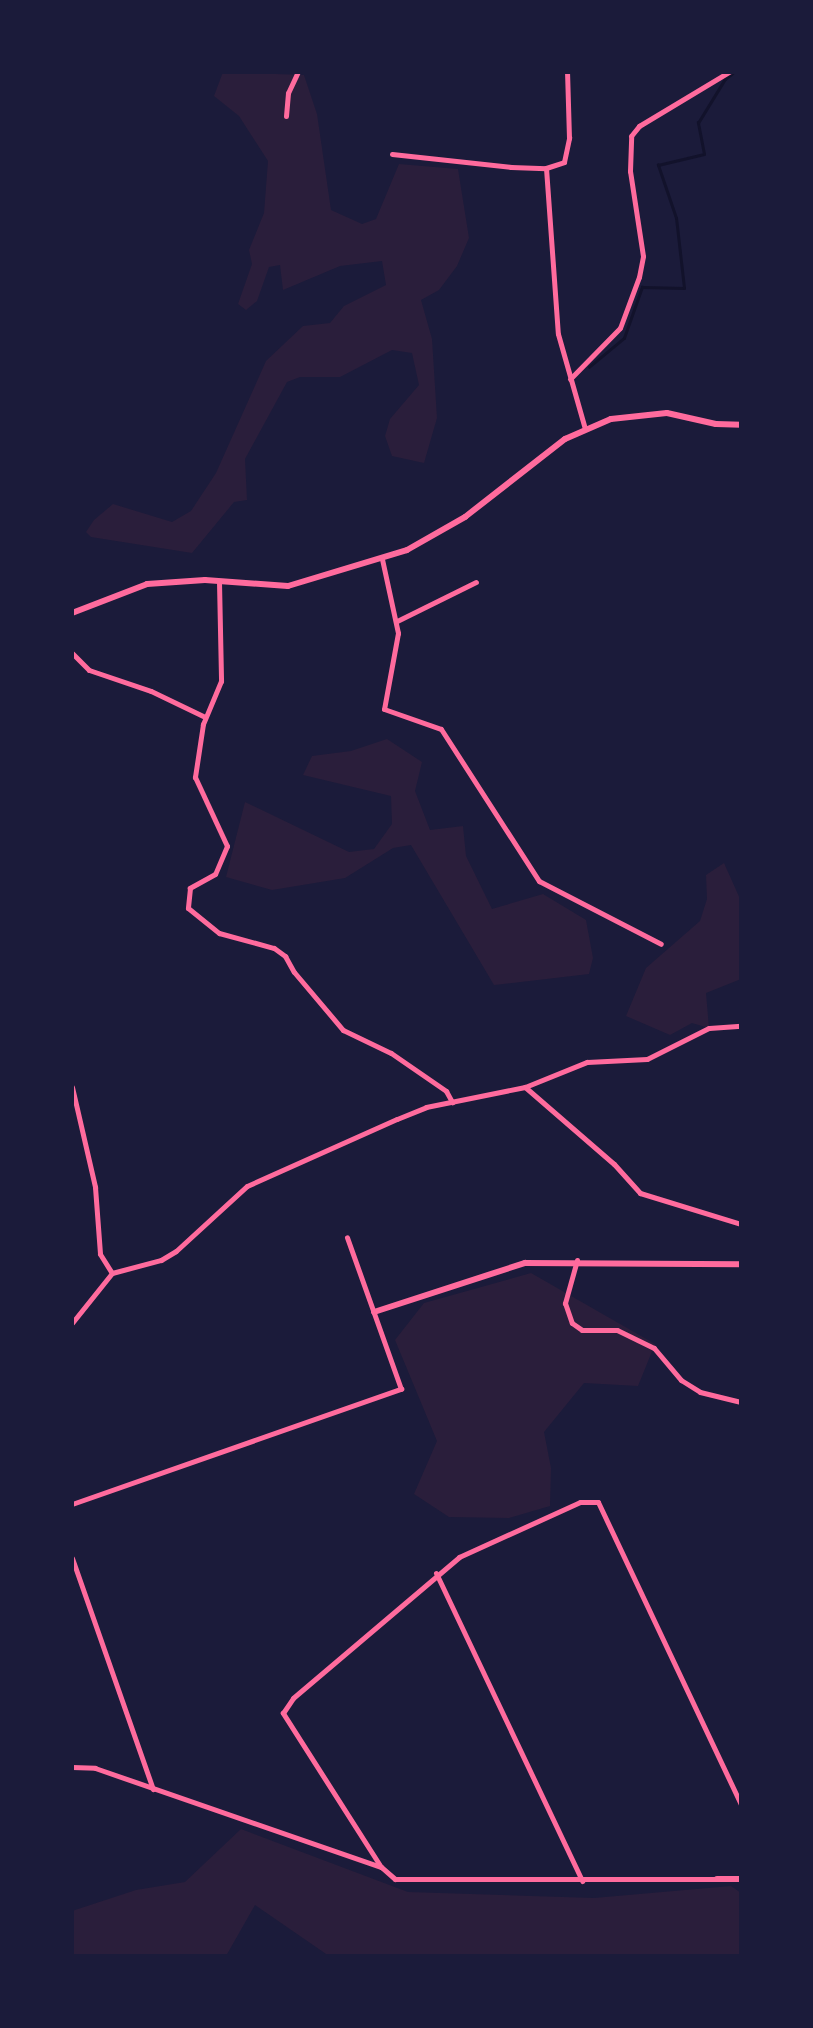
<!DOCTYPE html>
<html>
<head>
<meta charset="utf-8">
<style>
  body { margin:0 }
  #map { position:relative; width:813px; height:2028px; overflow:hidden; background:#1b1b3a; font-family:"Nunito Sans",sans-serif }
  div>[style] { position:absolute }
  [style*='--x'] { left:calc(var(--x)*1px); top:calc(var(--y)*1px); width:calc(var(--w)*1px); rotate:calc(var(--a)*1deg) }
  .green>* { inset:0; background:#2a1e3b }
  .stream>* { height:2.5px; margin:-1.25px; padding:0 1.25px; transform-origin:1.25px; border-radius:1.25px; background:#12122b }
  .minor>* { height:5px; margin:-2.5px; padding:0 2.5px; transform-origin:2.5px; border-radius:2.5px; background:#ff6b9d }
  .tertiary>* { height:6px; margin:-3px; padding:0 3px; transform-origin:3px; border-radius:3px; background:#ff6b9d }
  span { translate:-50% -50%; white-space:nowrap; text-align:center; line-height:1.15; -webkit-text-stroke:5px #1b1b3a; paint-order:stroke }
  .frame { position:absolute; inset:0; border:74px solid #1b1b3a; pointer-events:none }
</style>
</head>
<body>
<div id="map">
  <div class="green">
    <i style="clip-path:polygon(223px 72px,304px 75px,317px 114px,331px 210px,362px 224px,376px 219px,399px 164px,458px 169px,469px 238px,457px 266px,439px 290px,421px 300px,432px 339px,437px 418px,424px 463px,392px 456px,385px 436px,390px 419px,419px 385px,412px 353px,392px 350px,340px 377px,300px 377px,287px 382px,245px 459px,247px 500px,234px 502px,192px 553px,91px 537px,86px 532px,94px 520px,113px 504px,172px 522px,191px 511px,216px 473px,266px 361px,303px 326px,330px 323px,344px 306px,386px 285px,382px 261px,340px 266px,283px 290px,280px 265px,269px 267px,257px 301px,246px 310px,238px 304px,252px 264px,249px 250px,264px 213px,268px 161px,239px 116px,214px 96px)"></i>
    <i style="clip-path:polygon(387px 739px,422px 762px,415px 791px,430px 830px,463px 826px,466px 856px,492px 909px,543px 894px,586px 920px,593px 958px,589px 974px,494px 985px,411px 845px,393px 848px,345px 878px,272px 890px,226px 877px,245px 802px,349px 852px,374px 849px,392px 824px,391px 796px,303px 775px,312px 756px,351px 751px)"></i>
    <i style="clip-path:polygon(724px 863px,741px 901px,741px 979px,706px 993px,709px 1028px,692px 1023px,670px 1035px,626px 1016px,646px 968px,700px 921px,707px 899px,706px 875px)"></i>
    <i style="clip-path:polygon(531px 1273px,655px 1344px,638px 1386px,584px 1383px,544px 1432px,551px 1468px,550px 1506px,509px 1518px,449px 1517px,414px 1494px,437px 1441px,395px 1340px,424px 1303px)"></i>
    <i style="clip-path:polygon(241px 1829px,408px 1892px,594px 1898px,731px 1886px,741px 1893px,741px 1956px,329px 1956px,255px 1905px,226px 1956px,72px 1956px,72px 1911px,136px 1890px,185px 1882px)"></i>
  </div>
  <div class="stream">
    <i style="--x:589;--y:367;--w:45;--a:-39.6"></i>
    <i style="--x:624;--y:338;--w:54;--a:-70.6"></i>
    <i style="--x:642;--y:287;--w:42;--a:1.4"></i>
    <i style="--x:684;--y:288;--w:70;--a:-96.5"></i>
    <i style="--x:676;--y:218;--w:56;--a:-108.8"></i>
    <i style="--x:658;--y:165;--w:47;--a:-13.4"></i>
    <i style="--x:704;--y:154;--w:32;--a:-101"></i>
    <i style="--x:698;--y:123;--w:52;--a:-58.5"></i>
    <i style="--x:725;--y:79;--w:11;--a:-38"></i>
  </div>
  <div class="minor">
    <i style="--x:286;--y:116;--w:23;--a:-85"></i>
    <i style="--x:288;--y:93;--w:23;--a:-65"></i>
    <i style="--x:392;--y:154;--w:120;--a:6.2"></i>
    <i style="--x:511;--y:167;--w:35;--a:2"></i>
    <i style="--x:546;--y:168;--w:19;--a:-18"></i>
    <i style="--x:564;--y:162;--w:25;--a:-78"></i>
    <i style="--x:569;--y:138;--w:66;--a:-91.7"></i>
    <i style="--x:546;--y:168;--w:166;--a:85.9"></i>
    <i style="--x:558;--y:334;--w:99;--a:74.1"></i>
    <i style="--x:570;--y:379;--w:71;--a:-45.6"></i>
    <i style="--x:620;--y:328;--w:54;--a:-69.6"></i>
    <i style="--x:639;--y:277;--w:21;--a:-79"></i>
    <i style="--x:643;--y:256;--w:86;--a:-98.7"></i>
    <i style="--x:630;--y:171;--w:35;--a:-88"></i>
    <i style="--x:631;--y:136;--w:13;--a:-51"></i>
    <i style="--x:639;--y:126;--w:105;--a:-31"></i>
    <i style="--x:382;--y:559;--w:76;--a:77.8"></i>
    <i style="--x:398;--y:633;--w:77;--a:100.4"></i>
    <i style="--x:384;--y:709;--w:60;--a:19.3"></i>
    <i style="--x:441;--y:729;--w:181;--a:57.2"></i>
    <i style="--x:539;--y:881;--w:137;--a:27.3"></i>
    <i style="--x:219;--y:582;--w:99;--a:88.8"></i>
    <i style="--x:221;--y:681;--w:47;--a:112.7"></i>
    <i style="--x:203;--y:724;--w:54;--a:98.6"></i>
    <i style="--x:195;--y:777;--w:76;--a:65.1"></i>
    <i style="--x:227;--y:846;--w:30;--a:113"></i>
    <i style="--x:215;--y:874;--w:29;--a:151"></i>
    <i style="--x:190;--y:888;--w:20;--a:96"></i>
    <i style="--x:188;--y:908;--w:40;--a:39"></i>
    <i style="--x:219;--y:933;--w:57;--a:15.3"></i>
    <i style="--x:274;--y:948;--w:14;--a:36"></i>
    <i style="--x:285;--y:956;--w:18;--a:61"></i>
    <i style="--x:294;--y:972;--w:76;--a:49.8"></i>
    <i style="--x:343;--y:1030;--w:53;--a:25.6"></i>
    <i style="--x:391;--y:1053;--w:67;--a:34.6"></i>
    <i style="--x:446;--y:1091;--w:13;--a:61"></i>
    <i style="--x:397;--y:621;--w:88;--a:-26.3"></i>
    <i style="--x:72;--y:653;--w:24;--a:45"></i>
    <i style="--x:89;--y:670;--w:65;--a:18.7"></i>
    <i style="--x:151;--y:691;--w:60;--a:25.7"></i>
    <i style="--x:72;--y:1087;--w:103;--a:77"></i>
    <i style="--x:95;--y:1187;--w:67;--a:85.7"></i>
    <i style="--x:100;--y:1254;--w:22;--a:58"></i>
    <i style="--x:525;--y:1087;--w:118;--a:40.9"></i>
    <i style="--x:614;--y:1164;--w:39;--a:48"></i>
    <i style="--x:640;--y:1193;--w:106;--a:17.1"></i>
    <i style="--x:577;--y:1260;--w:45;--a:105.6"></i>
    <i style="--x:565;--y:1303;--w:21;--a:71"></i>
    <i style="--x:572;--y:1323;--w:12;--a:35"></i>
    <i style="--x:582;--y:1330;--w:35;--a:0"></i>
    <i style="--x:617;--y:1330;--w:41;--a:25.9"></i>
    <i style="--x:654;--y:1348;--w:42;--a:49.8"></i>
    <i style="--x:681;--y:1380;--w:22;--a:32"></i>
    <i style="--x:700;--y:1392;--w:42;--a:13.7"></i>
    <i style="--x:72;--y:1323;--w:64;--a:-51.3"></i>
    <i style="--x:112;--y:1273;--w:51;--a:-14.9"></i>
    <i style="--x:161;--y:1260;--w:17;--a:-31"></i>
    <i style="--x:176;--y:1251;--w:96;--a:-42.5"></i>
    <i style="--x:247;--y:1186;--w:164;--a:-24.1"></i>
    <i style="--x:397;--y:1119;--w:31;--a:-22"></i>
    <i style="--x:426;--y:1107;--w:101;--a:-11.4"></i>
    <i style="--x:525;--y:1087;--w:67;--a:-22"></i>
    <i style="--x:587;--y:1062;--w:60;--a:-2.9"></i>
    <i style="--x:647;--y:1059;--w:69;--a:-26.6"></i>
    <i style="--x:709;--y:1028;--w:32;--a:-4"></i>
    <i style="--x:72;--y:1504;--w:349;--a:-19.3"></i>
    <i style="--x:401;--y:1389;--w:161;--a:-109.6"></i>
    <i style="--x:72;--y:1558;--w:245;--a:70.7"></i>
    <i style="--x:436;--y:1573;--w:341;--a:64.6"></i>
    <i style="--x:72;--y:1767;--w:23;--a:2"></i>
    <i style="--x:95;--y:1768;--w:303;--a:19.1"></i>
    <i style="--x:717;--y:1879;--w:322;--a:180"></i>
    <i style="--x:395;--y:1879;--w:18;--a:-139"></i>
    <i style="--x:381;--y:1867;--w:183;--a:-122.5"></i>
    <i style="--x:283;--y:1713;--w:18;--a:-56"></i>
    <i style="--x:293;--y:1698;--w:218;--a:-40.3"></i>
    <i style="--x:459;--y:1557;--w:133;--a:-24.4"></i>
    <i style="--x:580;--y:1502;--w:18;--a:0"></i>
    <i style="--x:598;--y:1502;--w:334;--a:64.7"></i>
  </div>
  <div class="tertiary">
    <i style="--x:72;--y:613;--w:80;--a:-21.1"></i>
    <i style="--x:147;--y:584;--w:58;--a:-3.9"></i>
    <i style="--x:205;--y:580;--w:83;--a:4.1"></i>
    <i style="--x:288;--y:586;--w:124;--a:-16.8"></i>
    <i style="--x:407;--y:550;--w:67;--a:-29.6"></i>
    <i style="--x:465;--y:517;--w:127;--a:-38"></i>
    <i style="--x:565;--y:439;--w:50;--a:-23.5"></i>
    <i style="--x:611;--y:419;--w:56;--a:-6.1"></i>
    <i style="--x:667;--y:413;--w:50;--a:12.7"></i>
    <i style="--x:716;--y:424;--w:25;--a:2"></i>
    <i style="--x:374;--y:1312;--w:159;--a:-18"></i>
    <i style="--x:525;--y:1263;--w:216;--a:0.3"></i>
    <i style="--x:717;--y:1879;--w:24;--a:0"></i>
  </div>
  <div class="frame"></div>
</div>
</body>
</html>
